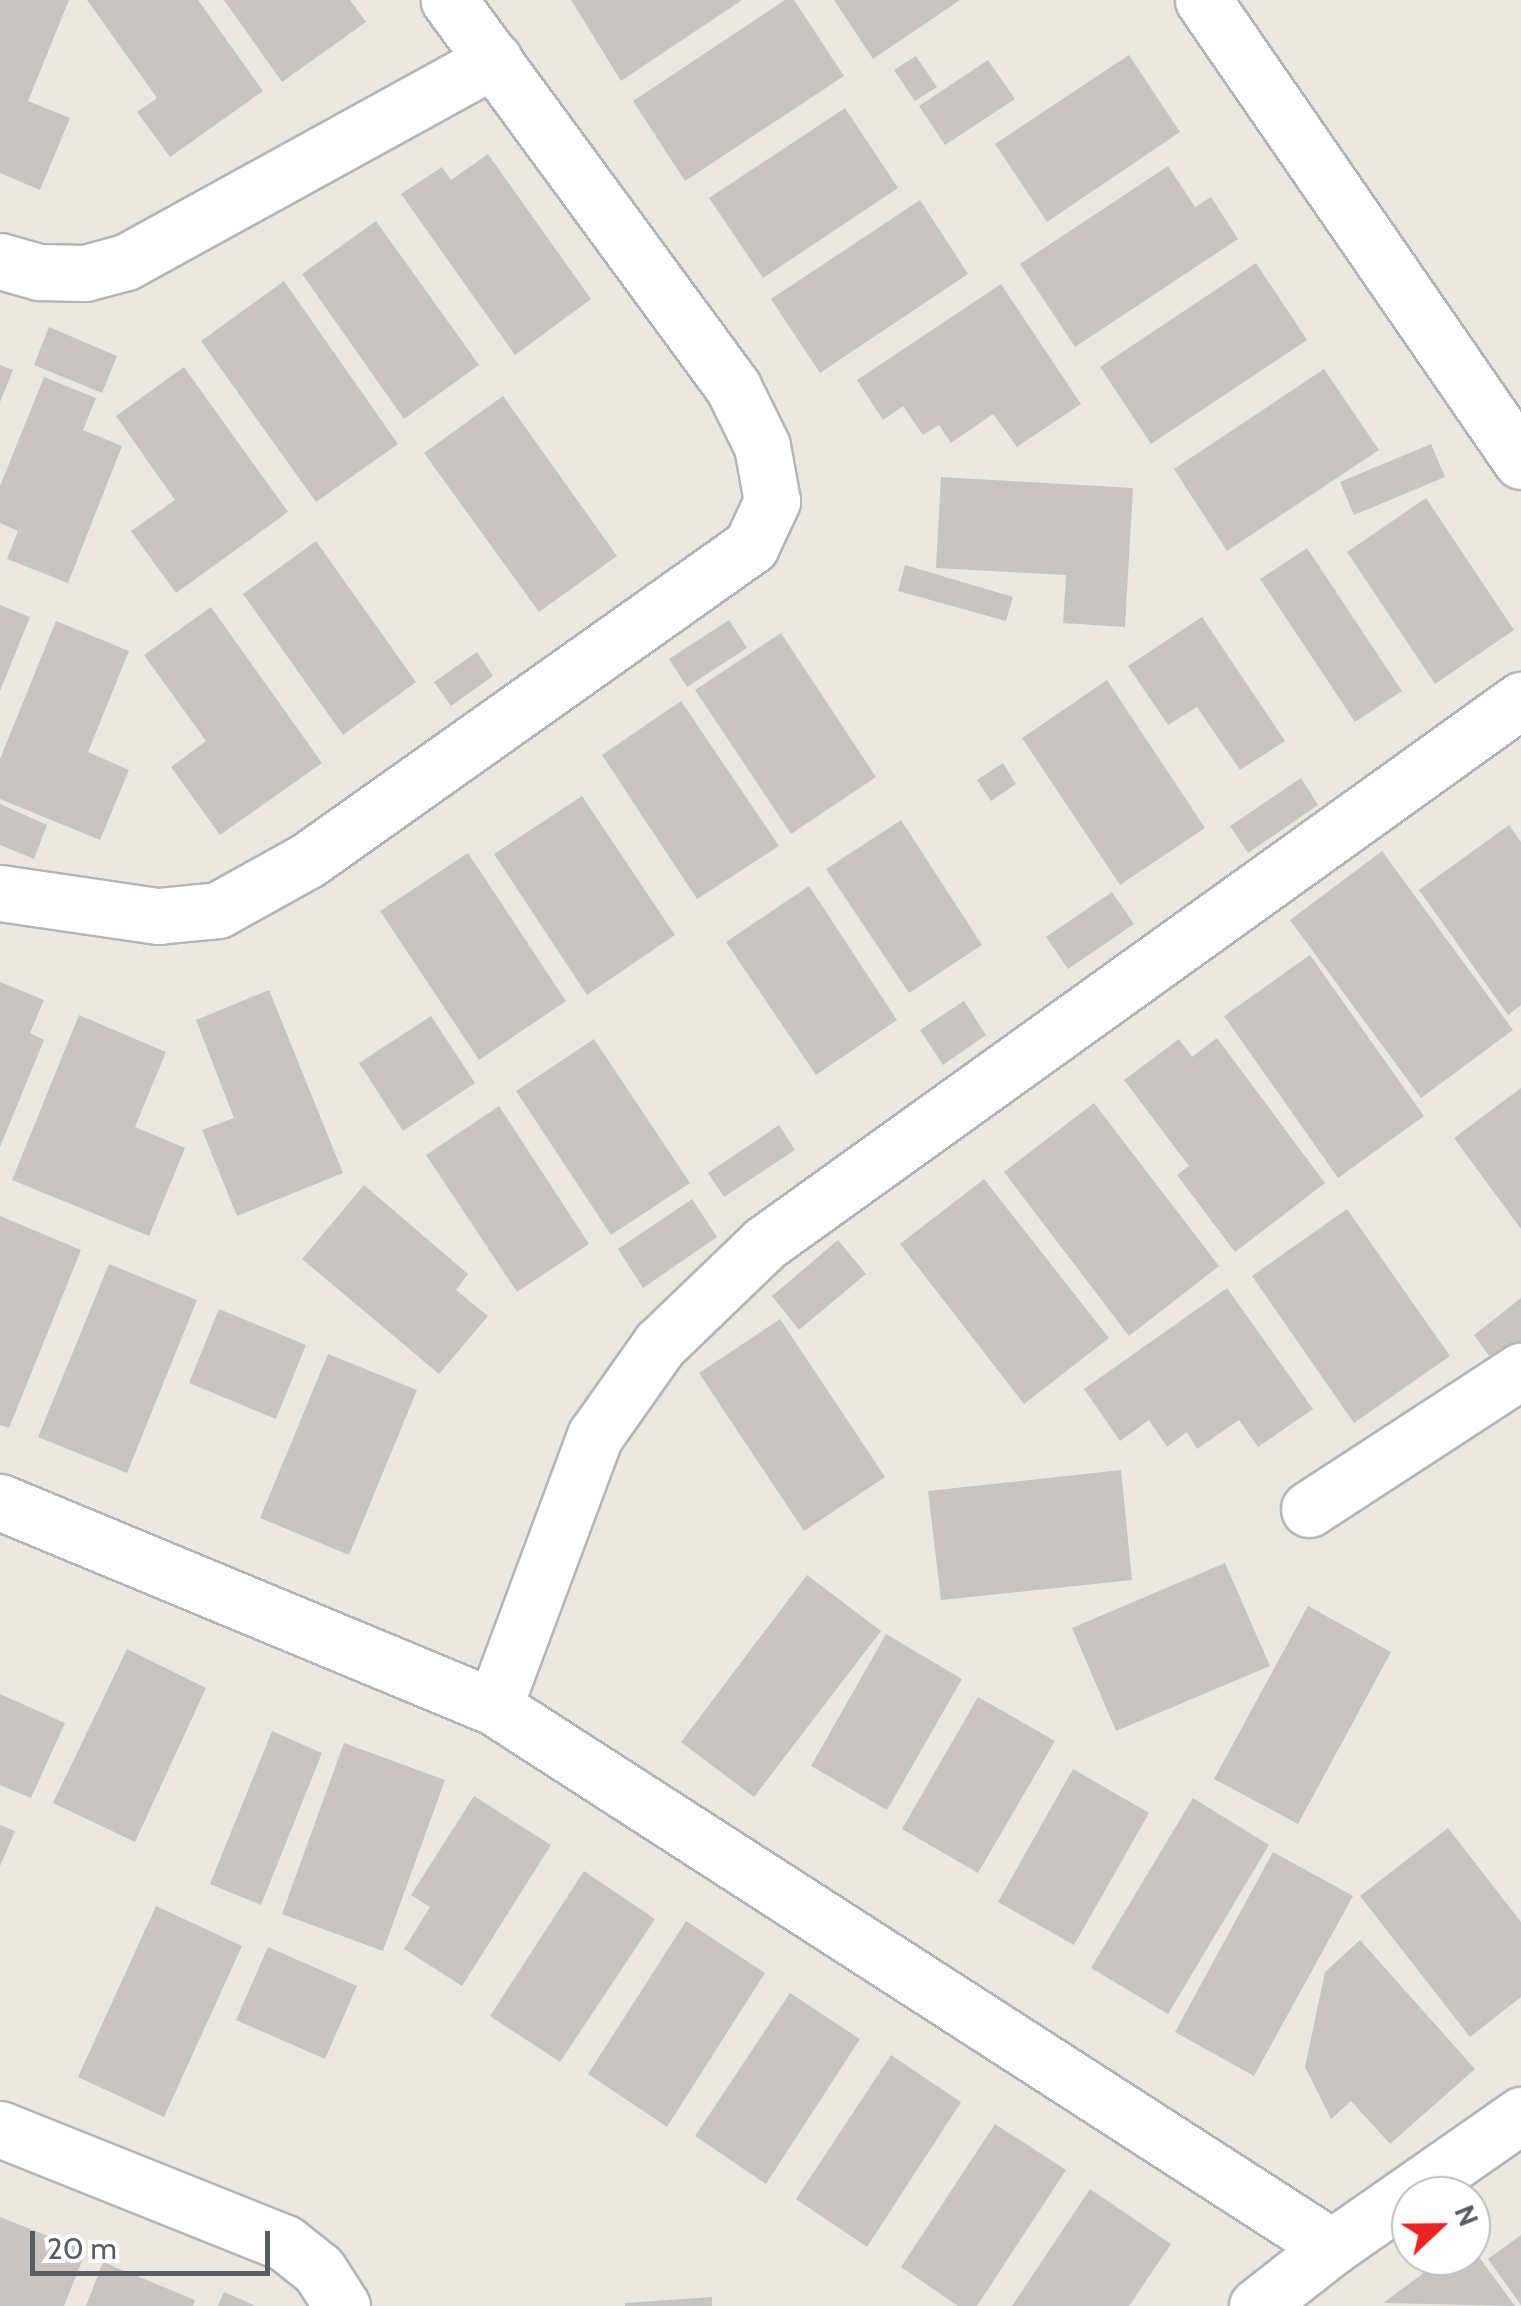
<!DOCTYPE html>
<html>
<head>
<meta charset="utf-8">
<style>
  body { margin:0 }
  #map { position:relative; width:1521px; height:2306px; overflow:hidden; background:#ece8df; font-family:Cabin,sans-serif }
  div>[style] { position:absolute }
  [style*='--x'] { left:calc(var(--x)*1px); top:calc(var(--y)*1px); width:calc(var(--w)*1px); rotate:calc(var(--a)*1deg) }
  .building>* { inset:0; background:#c9c5be }
  .roads { filter:drop-shadow(2px 0 #b2b6bb) drop-shadow(-2px 0 #b2b6bb) drop-shadow(0 2px #b2b6bb) drop-shadow(0 -2px #b2b6bb) }
  .minor>* { height:55px; margin:-27.5px; padding:0 27.5px; transform-origin:27.5px; border-radius:27.5px; background:#fff }
  span { translate:-50% -50%; white-space:nowrap; text-align:center; line-height:1.15; -webkit-text-stroke:8px #fff; paint-order:stroke }
  .north { position:absolute; left:1391px; top:2176px; width:100px; height:100px; box-sizing:border-box; background:#fff; border:2px solid #bcbec0; border-radius:50%; rotate:68deg; font-size:28px; font-weight:700; line-height:40px; text-align:center; color:#585d61 }
  .north::after { content:''; display:block; margin:auto; width:35px; height:45px; background:#f02122; clip-path:polygon(50% 0,100% 100%,50% 72%,0 100%) }
  .scale { position:absolute; left:30px; top:2231px; width:240px; height:45px; box-sizing:border-box; border:5px solid #585d61; border-top:0; padding-left:12px; font-size:30px; line-height:35px; white-space:nowrap; color:#585d61; -webkit-text-stroke:8px #fff; paint-order:stroke }
</style>
</head>
<body>
<div id="map">
  <div class="building">
    <i style="clip-path:polygon(0 0,69px 0,28px 101px,70px 118px,40px 190px,0 173px)"></i>
    <i style="clip-path:polygon(87px 0,198px 0,263px 91px,170px 157px,137px 112px,157px 98px)"></i>
    <i style="clip-path:polygon(224px 0,350px 0,366px 22px,282px 82px)"></i>
    <i style="clip-path:polygon(571px 0,742px 0,621px 81px)"></i>
    <i style="clip-path:polygon(785px 0,794px 0,844px 76px,685px 181px,633px 101px)"></i>
    <i style="clip-path:polygon(834px 0,960px 0,873px 59px)"></i>
    <i style="clip-path:polygon(1129px 55px,1180px 132px,1047px 222px,995px 144px)"></i>
    <i style="clip-path:polygon(916px 56px,937px 87px,915px 101px,894px 70px)"></i>
    <i style="clip-path:polygon(988px 60px,1015px 99px,945px 145px,919px 106px)"></i>
    <i style="clip-path:polygon(845px 108px,898px 188px,763px 278px,709px 198px)"></i>
    <i style="clip-path:polygon(488px 154px,591px 299px,515px 355px,401px 194px,442px 167px,451px 180px)"></i>
    <i style="clip-path:polygon(1168px 166px,1195px 207px,1211px 197px,1238px 239px,1075px 347px,1020px 264px)"></i>
    <i style="clip-path:polygon(920px 200px,968px 274px,820px 373px,771px 299px)"></i>
    <i style="clip-path:polygon(376px 221px,479px 365px,404px 419px,302px 274px)"></i>
    <i style="clip-path:polygon(1256px 263px,1307px 340px,1151px 444px,1100px 367px)"></i>
    <i style="clip-path:polygon(284px 281px,398px 444px,316px 502px,201px 341px)"></i>
    <i style="clip-path:polygon(1001px 284px,1081px 404px,1017px 447px,993px 414px,951px 443px,939px 425px,923px 435px,903px 406px,883px 420px,857px 380px)"></i>
    <i style="clip-path:polygon(49px 327px,117px 356px,102px 393px,34px 365px)"></i>
    <i style="clip-path:polygon(0 365px,13px 370px,0 402px)"></i>
    <i style="clip-path:polygon(184px 367px,288px 512px,176px 593px,131px 531px,175px 500px,116px 416px)"></i>
    <i style="clip-path:polygon(1324px 369px,1379px 450px,1227px 551px,1174px 469px)"></i>
    <i style="clip-path:polygon(44px 377px,96px 398px,83px 430px,122px 446px,68px 583px,7px 559px,18px 531px,0 523px,0 486px)"></i>
    <i style="clip-path:polygon(503px 396px,617px 556px,539px 612px,424px 453px)"></i>
    <i style="clip-path:polygon(1431px 444px,1445px 477px,1354px 515px,1340px 482px)"></i>
    <i style="clip-path:polygon(941px 477px,1133px 488px,1125px 627px,1063px 623px,1066px 575px,936px 568px)"></i>
    <i style="clip-path:polygon(1426px 498px,1514px 630px,1435px 684px,1347px 552px)"></i>
    <i style="clip-path:polygon(316px 541px,416px 682px,343px 735px,243px 594px)"></i>
    <i style="clip-path:polygon(1307px 548px,1402px 691px,1355px 722px,1260px 579px)"></i>
    <i style="clip-path:polygon(905px 565px,1013px 597px,1006px 621px,898px 591px)"></i>
    <i style="clip-path:polygon(0 605px,30px 617px,0 691px)"></i>
    <i style="clip-path:polygon(211px 607px,322px 763px,220px 835px,171px 767px,206px 741px,144px 655px)"></i>
    <i style="clip-path:polygon(1202px 617px,1285px 741px,1240px 770px,1197px 707px,1168px 725px,1128px 666px)"></i>
    <i style="clip-path:polygon(729px 620px,747px 648px,687px 687px,669px 659px)"></i>
    <i style="clip-path:polygon(56px 621px,129px 651px,88px 752px,129px 770px,100px 840px,0 799px,0 759px)"></i>
    <i style="clip-path:polygon(781px 633px,876px 777px,791px 834px,695px 690px)"></i>
    <i style="clip-path:polygon(477px 652px,493px 676px,451px 706px,434px 682px)"></i>
    <i style="clip-path:polygon(1107px 680px,1205px 828px,1120px 885px,1022px 738px)"></i>
    <i style="clip-path:polygon(681px 701px,779px 846px,697px 899px,602px 755px)"></i>
    <i style="clip-path:polygon(1003px 763px,1016px 784px,991px 801px,977px 780px)"></i>
    <i style="clip-path:polygon(1301px 778px,1318px 805px,1248px 853px,1230px 826px)"></i>
    <i style="clip-path:polygon(582px 796px,675px 935px,587px 995px,494px 854px)"></i>
    <i style="clip-path:polygon(0 804px,47px 825px,34px 859px,0 845px)"></i>
    <i style="clip-path:polygon(901px 820px,982px 945px,909px 993px,826px 869px)"></i>
    <i style="clip-path:polygon(1509px 825px,1521px 842px,1521px 1005px,1508px 1015px,1419px 890px)"></i>
    <i style="clip-path:polygon(1382px 851px,1513px 1030px,1421px 1098px,1290px 920px)"></i>
    <i style="clip-path:polygon(468px 853px,566px 1001px,479px 1060px,380px 911px)"></i>
    <i style="clip-path:polygon(809px 886px,897px 1020px,816px 1075px,726px 942px)"></i>
    <i style="clip-path:polygon(1112px 892px,1134px 924px,1068px 969px,1046px 937px)"></i>
    <i style="clip-path:polygon(1310px 955px,1424px 1116px,1338px 1178px,1224px 1016px)"></i>
    <i style="clip-path:polygon(0 982px,44px 1000px,30px 1033px,44px 1040px,0 1147px)"></i>
    <i style="clip-path:polygon(269px 990px,343px 1173px,237px 1216px,202px 1130px,234px 1118px,196px 1020px)"></i>
    <i style="clip-path:polygon(964px 1001px,986px 1035px,943px 1065px,920px 1030px)"></i>
    <i style="clip-path:polygon(79px 1015px,166px 1052px,135px 1127px,185px 1148px,149px 1236px,12px 1180px)"></i>
    <i style="clip-path:polygon(431px 1016px,475px 1083px,403px 1131px,359px 1063px)"></i>
    <i style="clip-path:polygon(1217px 1038px,1325px 1183px,1235px 1252px,1177px 1175px,1189px 1166px,1124px 1080px,1179px 1039px,1192px 1057px)"></i>
    <i style="clip-path:polygon(594px 1039px,690px 1183px,611px 1235px,516px 1091px)"></i>
    <i style="clip-path:polygon(1521px 1088px,1521px 1229px,1454px 1138px)"></i>
    <i style="clip-path:polygon(1094px 1103px,1219px 1266px,1129px 1336px,1004px 1172px)"></i>
    <i style="clip-path:polygon(499px 1106px,589px 1244px,517px 1292px,426px 1155px)"></i>
    <i style="clip-path:polygon(779px 1125px,795px 1150px,724px 1197px,708px 1173px)"></i>
    <i style="clip-path:polygon(984px 1179px,1109px 1338px,1024px 1404px,900px 1244px)"></i>
    <i style="clip-path:polygon(364px 1185px,468px 1274px,456px 1290px,488px 1316px,439px 1374px,302px 1259px)"></i>
    <i style="clip-path:polygon(692px 1199px,717px 1237px,643px 1288px,618px 1249px)"></i>
    <i style="clip-path:polygon(1347px 1209px,1450px 1356px,1354px 1423px,1252px 1276px)"></i>
    <i style="clip-path:polygon(0 1216px,81px 1250px,9px 1428px,0 1425px)"></i>
    <i style="clip-path:polygon(838px 1240px,866px 1274px,799px 1330px,772px 1296px)"></i>
    <i style="clip-path:polygon(109px 1264px,197px 1300px,127px 1473px,38px 1437px)"></i>
    <i style="clip-path:polygon(1227px 1288px,1313px 1409px,1258px 1447px,1239px 1420px,1197px 1449px,1187px 1432px,1167px 1447px,1149px 1420px,1120px 1441px,1084px 1389px)"></i>
    <i style="clip-path:polygon(1521px 1298px,1521px 1343px,1495px 1364px,1474px 1335px)"></i>
    <i style="clip-path:polygon(219px 1309px,306px 1345px,276px 1419px,189px 1383px)"></i>
    <i style="clip-path:polygon(780px 1319px,885px 1477px,804px 1531px,699px 1373px)"></i>
    <i style="clip-path:polygon(328px 1354px,417px 1390px,349px 1555px,260px 1518px)"></i>
    <i style="clip-path:polygon(1121px 1470px,1132px 1580px,941px 1600px,928px 1491px)"></i>
    <i style="clip-path:polygon(1225px 1563px,1270px 1666px,1116px 1731px,1072px 1628px)"></i>
    <i style="clip-path:polygon(807px 1575px,881px 1631px,754px 1797px,681px 1742px)"></i>
    <i style="clip-path:polygon(1308px 1606px,1391px 1652px,1298px 1824px,1214px 1779px)"></i>
    <i style="clip-path:polygon(886px 1634px,962px 1679px,887px 1810px,811px 1766px)"></i>
    <i style="clip-path:polygon(127px 1649px,206px 1688px,135px 1842px,53px 1803px)"></i>
    <i style="clip-path:polygon(0 1694px,65px 1723px,31px 1798px,0 1785px)"></i>
    <i style="clip-path:polygon(978px 1697px,1055px 1741px,978px 1873px,902px 1829px)"></i>
    <i style="clip-path:polygon(272px 1731px,322px 1753px,261px 1905px,210px 1884px)"></i>
    <i style="clip-path:polygon(344px 1743px,445px 1780px,383px 1951px,282px 1914px)"></i>
    <i style="clip-path:polygon(1073px 1769px,1149px 1813px,1074px 1945px,998px 1902px)"></i>
    <i style="clip-path:polygon(474px 1796px,551px 1845px,462px 1986px,404px 1949px,430px 1907px,411px 1895px)"></i>
    <i style="clip-path:polygon(1193px 1798px,1269px 1845px,1168px 2014px,1091px 1968px)"></i>
    <i style="clip-path:polygon(0 1825px,15px 1831px,0 1866px)"></i>
    <i style="clip-path:polygon(1448px 1828px,1521px 1922px,1521px 1997px,1470px 2037px,1360px 1896px)"></i>
    <i style="clip-path:polygon(1273px 1852px,1353px 1896px,1254px 2076px,1175px 2032px)"></i>
    <i style="clip-path:polygon(584px 1871px,655px 1919px,560px 2062px,490px 2016px)"></i>
    <i style="clip-path:polygon(156px 1906px,242px 1946px,164px 2117px,78px 2077px)"></i>
    <i style="clip-path:polygon(686px 1921px,765px 1973px,667px 2127px,588px 2074px)"></i>
    <i style="clip-path:polygon(1360px 1940px,1475px 2069px,1390px 2144px,1351px 2101px,1331px 2119px,1305px 2067px,1325px 1972px)"></i>
    <i style="clip-path:polygon(268px 1947px,357px 1986px,325px 2059px,236px 2020px)"></i>
    <i style="clip-path:polygon(790px 1993px,860px 2039px,766px 2184px,695px 2136px)"></i>
    <i style="clip-path:polygon(891px 2055px,961px 2102px,867px 2247px,796px 2199px)"></i>
    <i style="clip-path:polygon(995px 2124px,1066px 2170px,977px 2306px,958px 2306px,901px 2267px)"></i>
    <i style="clip-path:polygon(1090px 2189px,1171px 2244px,1129px 2306px,1012px 2306px)"></i>
    <i style="clip-path:polygon(0 2217px,86px 2251px,64px 2306px,0 2306px)"></i>
    <i style="clip-path:polygon(1521px 2235px,1521px 2305px,1488px 2259px)"></i>
    <i style="clip-path:polygon(1471px 2246px,1515px 2306px,1383px 2303px,1447px 2256px,1471px 2256px)"></i>
    <i style="clip-path:polygon(103px 2262px,195px 2300px,193px 2306px,86px 2306px)"></i>
    <i style="clip-path:polygon(224px 2292px,256px 2306px,218px 2306px)"></i>
    <i style="clip-path:polygon(712px 2297px,712px 2306px,625px 2306px,625px 2303px)"></i>
  </div>
  <div class="roads">
    <div class="minor">
      <i style="--x:1203;--y:0;--w:560;--a:55.4"></i>
      <i style="--x:0;--y:261;--w:41;--a:15.8"></i>
      <i style="--x:39;--y:272;--w:46;--a:1.2"></i>
      <i style="--x:85;--y:273;--w:42;--a:-15"></i>
      <i style="--x:126;--y:262;--w:420;--a:-28.8"></i>
      <i style="--x:0;--y:893;--w:160;--a:8.3"></i>
      <i style="--x:158;--y:916;--w:60;--a:-5.7"></i>
      <i style="--x:218;--y:910;--w:103;--a:-29.1"></i>
      <i style="--x:308;--y:860;--w:543;--a:-35.33"></i>
      <i style="--x:751;--y:546;--w:50;--a:-65"></i>
      <i style="--x:772;--y:501;--w:56;--a:-100.3"></i>
      <i style="--x:762;--y:446;--w:66;--a:-116.2"></i>
      <i style="--x:733;--y:387;--w:480;--a:-126.3"></i>
      <i style="--x:0;--y:1502;--w:535;--a:22.54"></i>
      <i style="--x:494;--y:1707;--w:997;--a:32.8"></i>
      <i style="--x:1309;--y:1509;--w:253;--a:-33.1"></i>
      <i style="--x:494;--y:1707;--w:289;--a:-69.6"></i>
      <i style="--x:595;--y:1436;--w:113;--a:-54.8"></i>
      <i style="--x:660;--y:1344;--w:146;--a:-43.9"></i>
      <i style="--x:765;--y:1243;--w:931;--a:-35.69"></i>
      <i style="--x:0;--y:2129;--w:307;--a:21.8"></i>
      <i style="--x:285;--y:2243;--w:43;--a:38.5"></i>
      <i style="--x:319;--y:2270;--w:43;--a:57.4"></i>
      <i style="--x:1257;--y:2306;--w:95;--a:-38.2"></i>
      <i style="--x:1332;--y:2247;--w:231;--a:-34.9"></i>
    </div>
  </div>
  <div class="north">N</div>
  <div class="scale">20 m</div>
</div>
</body>
</html>
